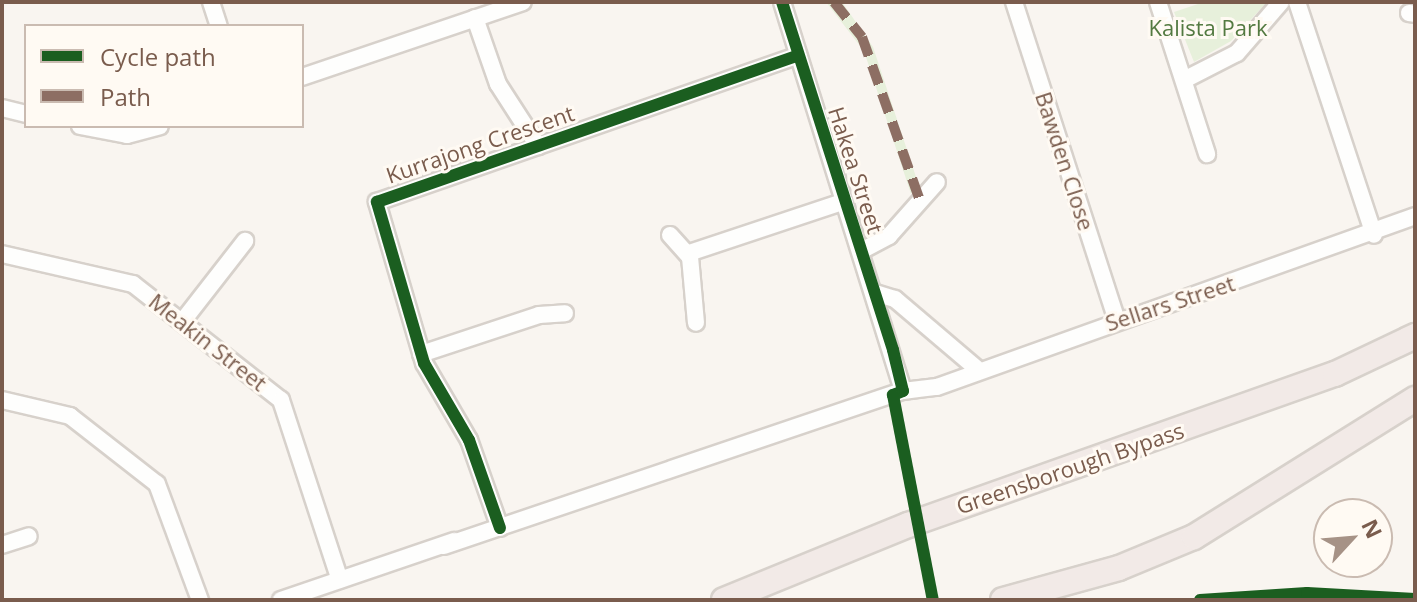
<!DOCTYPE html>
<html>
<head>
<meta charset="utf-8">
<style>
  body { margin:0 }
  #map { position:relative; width:1417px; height:602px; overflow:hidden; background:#f9f5f0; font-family:"Open Sans",sans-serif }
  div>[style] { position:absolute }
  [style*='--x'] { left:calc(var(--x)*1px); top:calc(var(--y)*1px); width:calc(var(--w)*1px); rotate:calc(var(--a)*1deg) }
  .green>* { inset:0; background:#e7f0db }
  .roads { filter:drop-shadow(2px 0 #d7d1cb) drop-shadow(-2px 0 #d7d1cb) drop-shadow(0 2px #d7d1cb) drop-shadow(0 -2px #d7d1cb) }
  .minor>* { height:16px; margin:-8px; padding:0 8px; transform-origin:8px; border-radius:8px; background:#fefefd }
  .highway>* { height:24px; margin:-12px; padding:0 12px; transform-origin:12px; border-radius:12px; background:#f2eae7 }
  .quiet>* { height:10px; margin-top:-5px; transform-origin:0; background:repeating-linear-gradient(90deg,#8d6e63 0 20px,transparent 0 30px) }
  .cycleway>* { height:12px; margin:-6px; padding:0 6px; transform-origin:6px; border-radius:6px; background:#1b5e20 }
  span { translate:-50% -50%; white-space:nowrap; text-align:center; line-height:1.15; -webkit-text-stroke:6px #fffaf3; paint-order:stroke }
  .park-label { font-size:22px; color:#537a41 }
  .street-label { font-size:22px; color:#7a5c4d }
  .frame { position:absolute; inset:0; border:4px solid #7a5c4d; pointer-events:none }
  .legend { position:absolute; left:24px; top:24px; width:280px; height:104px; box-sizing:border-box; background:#fffaf3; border:2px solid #cabbb1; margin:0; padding:10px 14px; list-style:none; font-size:24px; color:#7a5c4d }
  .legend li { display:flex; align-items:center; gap:16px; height:40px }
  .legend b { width:40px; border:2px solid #cabbb1 }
  .north { position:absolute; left:1313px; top:498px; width:80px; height:80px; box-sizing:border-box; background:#fffaf3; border:2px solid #cabbb1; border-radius:50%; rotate:64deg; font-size:22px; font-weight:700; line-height:32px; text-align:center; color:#7a5c4d }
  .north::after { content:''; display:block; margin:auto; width:28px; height:36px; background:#a69286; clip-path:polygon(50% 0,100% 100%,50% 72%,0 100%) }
</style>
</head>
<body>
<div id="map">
  <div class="green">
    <i style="clip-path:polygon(826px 2px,842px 2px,873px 47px,918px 183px,911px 194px,864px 51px)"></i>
    <i style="clip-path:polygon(1204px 2px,1267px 2px,1231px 41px,1194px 62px,1174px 12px)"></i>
  </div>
  <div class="roads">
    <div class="minor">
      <i style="--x:211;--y:2;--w:25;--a:72"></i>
      <i style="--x:782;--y:2;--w:407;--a:72.7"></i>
      <i style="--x:1014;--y:2;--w:335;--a:72.1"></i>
      <i style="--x:1158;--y:2;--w:160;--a:72.1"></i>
      <i style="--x:1297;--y:2;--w:245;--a:71.7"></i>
      <i style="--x:1409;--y:13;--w:6;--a:9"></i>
      <i style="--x:475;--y:18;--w:70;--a:70.8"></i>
      <i style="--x:498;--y:84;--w:74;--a:57.2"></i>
      <i style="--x:302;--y:77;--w:233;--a:-18.7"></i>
      <i style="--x:1184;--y:80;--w:59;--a:-27"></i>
      <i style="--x:1237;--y:53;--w:67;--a:-49.2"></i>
      <i style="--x:2;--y:108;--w:25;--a:14"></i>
      <i style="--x:80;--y:126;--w:48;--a:10.8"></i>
      <i style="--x:127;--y:135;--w:34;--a:-15"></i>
      <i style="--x:670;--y:235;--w:30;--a:48"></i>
      <i style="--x:690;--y:257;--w:66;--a:84.8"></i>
      <i style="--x:861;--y:251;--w:32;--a:-28"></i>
      <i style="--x:889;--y:236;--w:72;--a:-48.4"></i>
      <i style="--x:689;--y:253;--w:164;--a:-18.4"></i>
      <i style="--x:2;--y:254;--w:134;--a:12.9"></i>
      <i style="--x:133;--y:284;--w:188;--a:38.1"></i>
      <i style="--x:281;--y:400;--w:189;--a:71.9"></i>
      <i style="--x:875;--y:293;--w:21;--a:17"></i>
      <i style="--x:895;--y:299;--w:106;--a:40.4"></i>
      <i style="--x:182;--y:322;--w:103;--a:-52.1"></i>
      <i style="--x:421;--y:354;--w:124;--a:-18.3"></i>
      <i style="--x:539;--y:315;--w:26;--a:-4"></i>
      <i style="--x:2;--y:400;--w:70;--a:13.2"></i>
      <i style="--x:70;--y:416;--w:110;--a:38"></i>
      <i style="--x:157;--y:484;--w:124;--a:69.7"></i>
      <i style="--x:500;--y:528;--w:93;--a:-109.4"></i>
      <i style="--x:469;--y:440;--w:89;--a:-120.3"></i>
      <i style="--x:424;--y:363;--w:168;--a:-106.3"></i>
      <i style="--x:377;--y:202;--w:446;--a:-19.2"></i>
      <i style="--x:2;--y:545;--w:28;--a:-18"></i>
      <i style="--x:444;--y:546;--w:484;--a:-18.7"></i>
      <i style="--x:903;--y:391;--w:34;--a:-7"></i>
      <i style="--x:937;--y:387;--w:508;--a:-19.68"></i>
      <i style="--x:281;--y:600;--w:183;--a:-18.8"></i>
    </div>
    <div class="highway">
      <i style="--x:724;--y:600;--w:199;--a:-22.2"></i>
      <i style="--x:908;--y:525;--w:453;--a:-19.5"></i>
      <i style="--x:1335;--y:374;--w:89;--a:-25.4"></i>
      <i style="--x:1003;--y:600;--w:120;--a:-15.4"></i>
      <i style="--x:1119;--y:568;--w:81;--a:-22.5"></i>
      <i style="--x:1194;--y:537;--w:261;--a:-32"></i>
    </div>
  </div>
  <div class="quiet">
    <i style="--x:834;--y:2;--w:45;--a:51.3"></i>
    <i style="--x:862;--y:37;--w:174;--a:70.5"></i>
  </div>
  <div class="cycleway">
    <i style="--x:782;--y:2;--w:365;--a:72.3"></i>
    <i style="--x:893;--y:350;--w:42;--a:76.3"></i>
    <i style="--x:903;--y:391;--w:11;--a:158"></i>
    <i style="--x:893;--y:395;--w:209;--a:79"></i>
    <i style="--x:500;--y:528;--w:93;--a:-109.4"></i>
    <i style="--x:469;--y:440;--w:89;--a:-120.3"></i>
    <i style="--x:424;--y:363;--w:168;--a:-106.3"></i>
    <i style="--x:377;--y:202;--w:446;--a:-19.2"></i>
    <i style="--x:1200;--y:600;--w:107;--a:-3.7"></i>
    <i style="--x:1307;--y:593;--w:108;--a:3.2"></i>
  </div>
  <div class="park-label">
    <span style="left:1208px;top:28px">Kalista Park</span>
  </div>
  <div class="street-label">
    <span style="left:480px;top:144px;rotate:-19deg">Kurrajong Crescent</span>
    <span style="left:1065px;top:161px;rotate:72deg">Bawden Close</span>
    <span style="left:856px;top:170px;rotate:72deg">Hakea Street</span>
    <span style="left:1170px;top:303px;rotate:-18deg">Sellars Street</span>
    <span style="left:208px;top:342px;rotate:38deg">Meakin Street</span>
    <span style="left:1070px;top:468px;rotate:-19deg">Greensborough Bypass</span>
  </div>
  <div class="frame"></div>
  <ul class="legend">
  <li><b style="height:10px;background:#1b5e20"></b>Cycle path</li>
  <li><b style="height:10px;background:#8d6e63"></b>Path</li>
  </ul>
  <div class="north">N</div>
</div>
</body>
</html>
